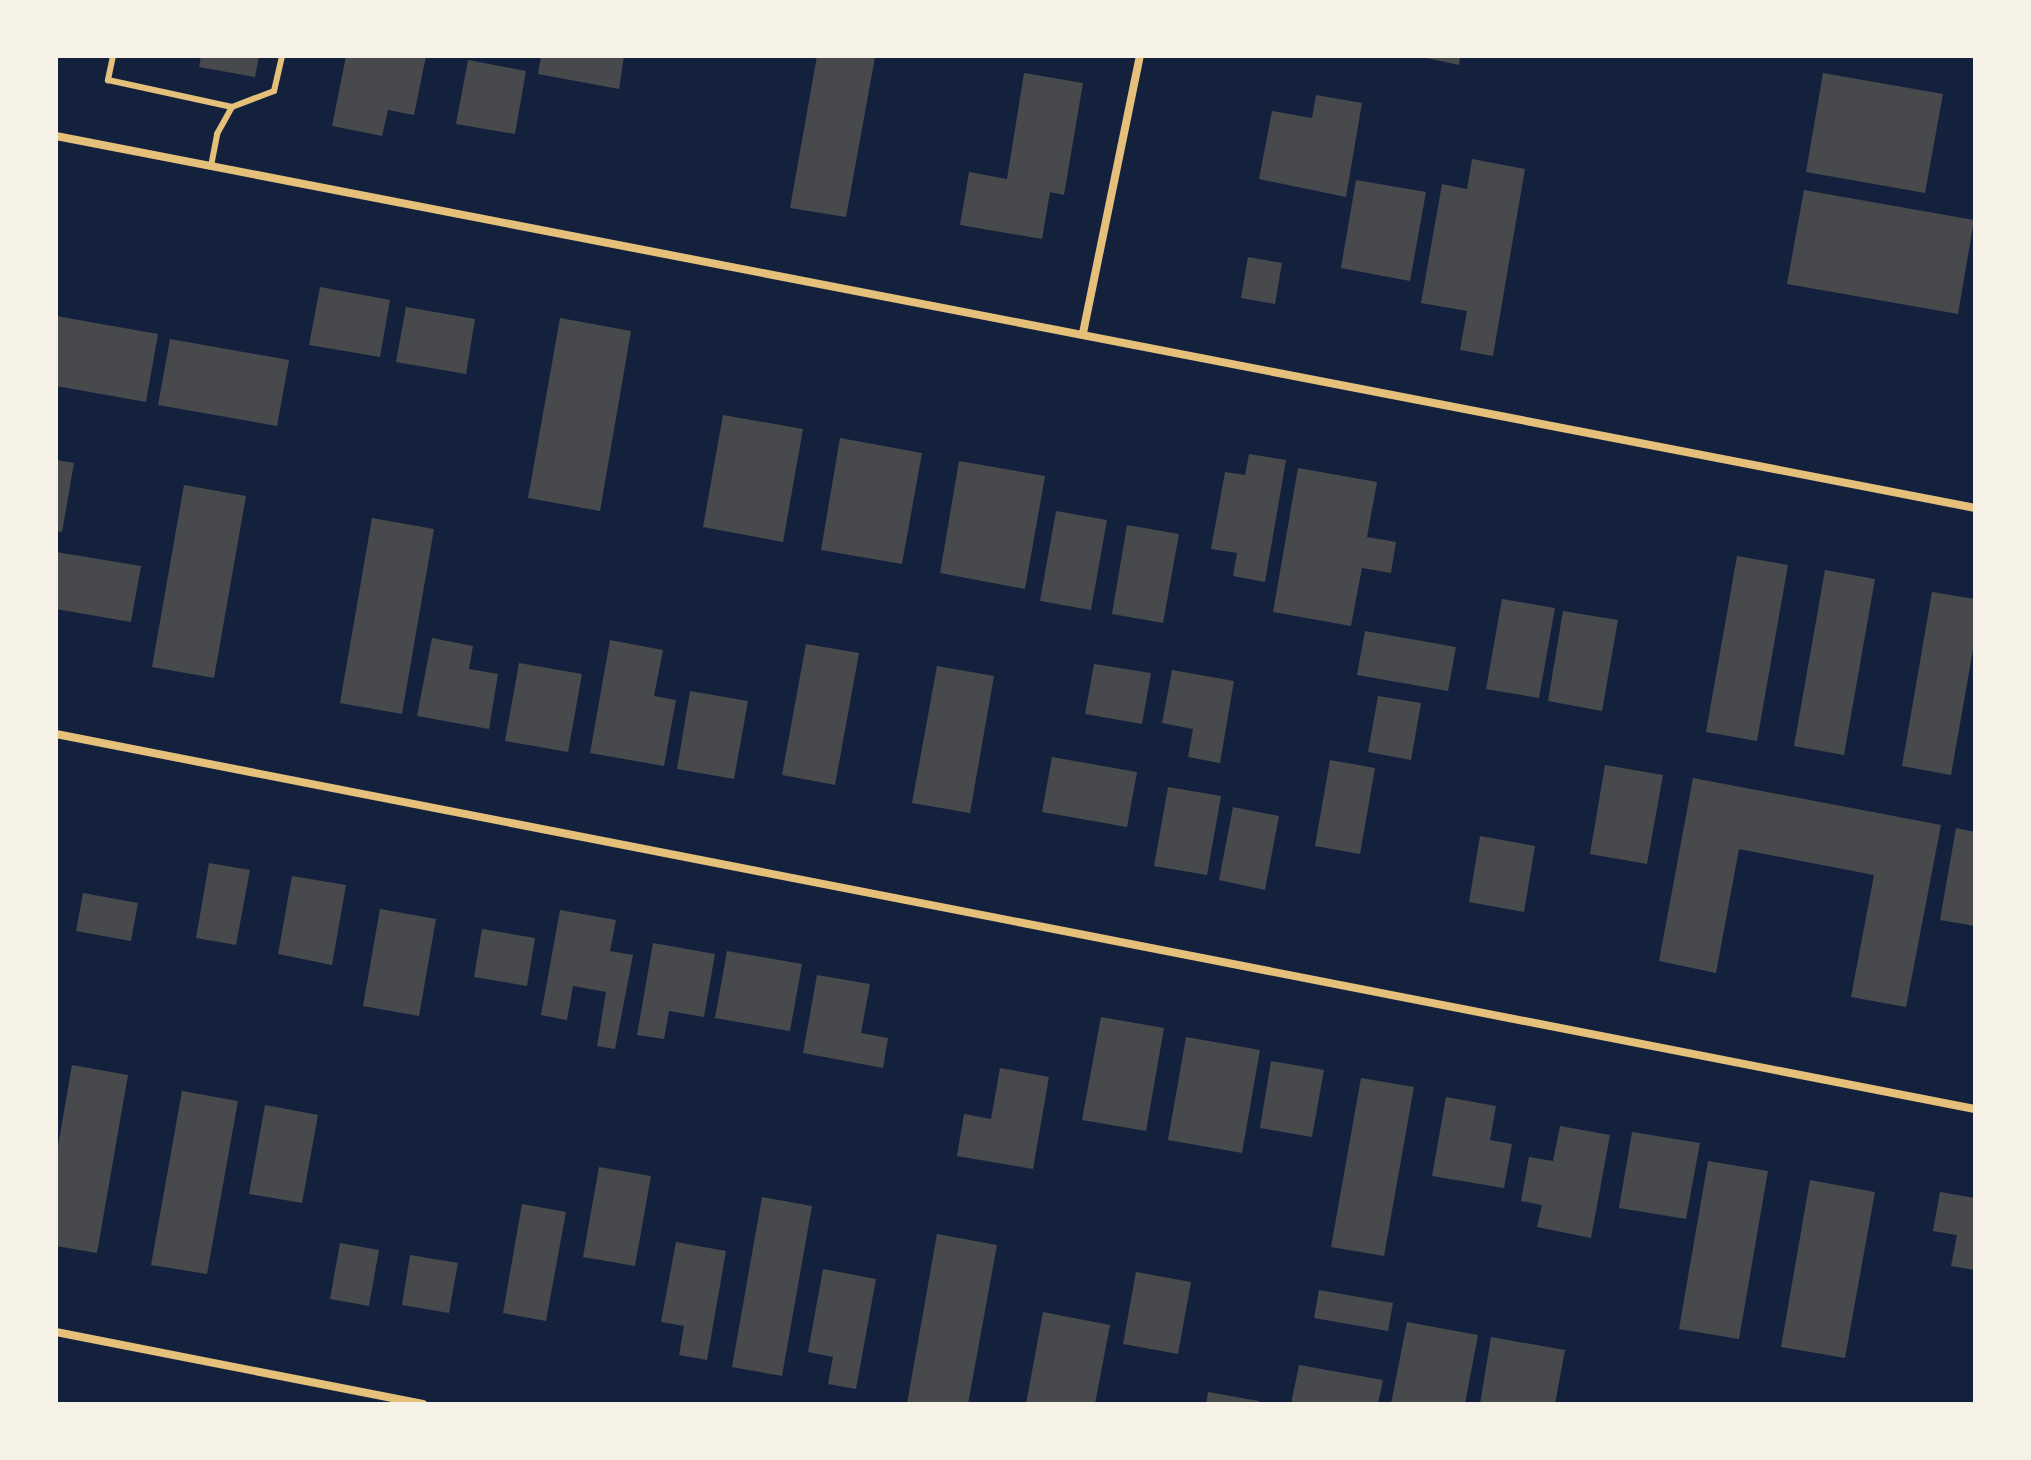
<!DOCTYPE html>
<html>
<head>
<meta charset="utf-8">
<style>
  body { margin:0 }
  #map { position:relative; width:2031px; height:1460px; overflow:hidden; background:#14213d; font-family:Roboto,sans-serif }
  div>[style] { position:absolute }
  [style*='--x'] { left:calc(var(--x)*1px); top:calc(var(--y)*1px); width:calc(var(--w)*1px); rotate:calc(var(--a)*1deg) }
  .building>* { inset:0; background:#48494c }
  .service>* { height:6px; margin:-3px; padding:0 3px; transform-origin:3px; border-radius:3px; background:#e5c07b }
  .minor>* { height:8px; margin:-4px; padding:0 4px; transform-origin:4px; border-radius:4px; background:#e5c07b }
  span { translate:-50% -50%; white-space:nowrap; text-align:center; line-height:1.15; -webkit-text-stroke:6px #f6f1e7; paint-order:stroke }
  .frame { position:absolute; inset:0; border:58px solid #f6f1e7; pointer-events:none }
</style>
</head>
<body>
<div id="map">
  <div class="building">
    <i style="clip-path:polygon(201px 56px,259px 56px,255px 77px,199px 67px)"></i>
    <i style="clip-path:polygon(346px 56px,426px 56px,414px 115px,388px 110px,382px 136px,332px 126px)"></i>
    <i style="clip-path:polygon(541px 56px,624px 56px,619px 89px,538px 74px)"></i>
    <i style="clip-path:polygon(817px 56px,875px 57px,846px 217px,790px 208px)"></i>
    <i style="clip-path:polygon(1417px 56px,1460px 56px,1459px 65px)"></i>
    <i style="clip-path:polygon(468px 60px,526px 71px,515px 134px,456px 124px)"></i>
    <i style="clip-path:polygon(1024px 73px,1083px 83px,1064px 195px,1050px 192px,1042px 239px,960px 225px,969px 172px,1007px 179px)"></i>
    <i style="clip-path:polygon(1823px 73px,1943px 94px,1925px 193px,1806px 172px)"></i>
    <i style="clip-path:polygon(1316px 95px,1362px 103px,1346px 197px,1259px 179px,1272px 111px,1312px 118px)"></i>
    <i style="clip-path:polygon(1472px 159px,1525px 169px,1493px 356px,1460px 350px,1467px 311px,1421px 303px,1442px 184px,1467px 189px)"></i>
    <i style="clip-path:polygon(1356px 180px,1426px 192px,1410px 281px,1341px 268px)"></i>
    <i style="clip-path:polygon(1804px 190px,1974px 220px,1958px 314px,1787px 284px)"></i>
    <i style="clip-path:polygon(1248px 257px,1282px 263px,1275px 304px,1241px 298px)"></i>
    <i style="clip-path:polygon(320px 287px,390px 300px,380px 357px,309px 345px)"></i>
    <i style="clip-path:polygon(406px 307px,475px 319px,466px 374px,396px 362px)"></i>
    <i style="clip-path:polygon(56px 316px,158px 334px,146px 402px,56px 386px)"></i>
    <i style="clip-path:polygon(560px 318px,631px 331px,600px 511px,528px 498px)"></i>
    <i style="clip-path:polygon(170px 339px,289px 360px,277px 426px,158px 405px)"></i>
    <i style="clip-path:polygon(723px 415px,803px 429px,783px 542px,703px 527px)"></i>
    <i style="clip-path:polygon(840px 438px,922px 453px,902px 564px,821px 550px)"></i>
    <i style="clip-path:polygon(1249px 454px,1286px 460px,1265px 582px,1233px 576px,1237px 553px,1211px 549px,1225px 472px,1245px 475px)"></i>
    <i style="clip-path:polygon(56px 460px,74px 463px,62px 532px,56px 531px)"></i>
    <i style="clip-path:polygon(959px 461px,1045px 476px,1025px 589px,940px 573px)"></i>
    <i style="clip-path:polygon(1298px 468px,1377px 482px,1367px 537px,1396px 542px,1391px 573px,1362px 568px,1351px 626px,1273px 612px)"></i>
    <i style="clip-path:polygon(184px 485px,246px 496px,214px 678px,152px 667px)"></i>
    <i style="clip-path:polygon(1056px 511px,1107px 520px,1091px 610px,1040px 601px)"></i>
    <i style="clip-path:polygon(372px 518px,434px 529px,402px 714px,340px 703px)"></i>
    <i style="clip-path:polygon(1127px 525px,1179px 534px,1163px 623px,1112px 614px)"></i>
    <i style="clip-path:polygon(56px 552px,141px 566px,131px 622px,56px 609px)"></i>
    <i style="clip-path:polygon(1737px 556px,1788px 565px,1757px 741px,1706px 732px)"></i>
    <i style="clip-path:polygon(1825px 570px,1875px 579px,1844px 755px,1794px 746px)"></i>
    <i style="clip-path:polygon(1932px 592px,1975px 599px,1975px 638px,1951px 775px,1902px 766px)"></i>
    <i style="clip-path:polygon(1502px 599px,1555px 608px,1539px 698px,1486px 689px)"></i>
    <i style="clip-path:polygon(1563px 611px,1618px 620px,1602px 711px,1548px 701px)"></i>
    <i style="clip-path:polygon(1365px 631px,1456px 647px,1448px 691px,1357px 675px)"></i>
    <i style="clip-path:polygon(432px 638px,473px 646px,469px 669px,498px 674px,489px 729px,417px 716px)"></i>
    <i style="clip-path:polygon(610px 640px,663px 650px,654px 696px,676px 700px,664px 766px,590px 753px)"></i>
    <i style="clip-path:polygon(806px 644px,859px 653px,835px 785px,782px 775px)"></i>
    <i style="clip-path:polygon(519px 663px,582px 674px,568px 752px,505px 741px)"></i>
    <i style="clip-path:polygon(1094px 664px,1151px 673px,1142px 724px,1085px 714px)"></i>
    <i style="clip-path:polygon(937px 666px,994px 676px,970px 813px,912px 803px)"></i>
    <i style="clip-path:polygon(1172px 670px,1234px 681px,1220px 763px,1188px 757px,1193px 729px,1162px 723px)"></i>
    <i style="clip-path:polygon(690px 691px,748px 701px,734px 779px,677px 769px)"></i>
    <i style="clip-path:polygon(1378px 696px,1421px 703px,1411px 760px,1368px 752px)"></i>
    <i style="clip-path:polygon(1052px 757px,1137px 772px,1127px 827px,1042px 812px)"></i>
    <i style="clip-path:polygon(1330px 760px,1375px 768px,1360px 854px,1315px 846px)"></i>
    <i style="clip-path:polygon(1605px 765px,1663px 775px,1647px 864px,1590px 854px)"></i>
    <i style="clip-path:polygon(1693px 778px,1941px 825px,1906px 1007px,1851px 997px,1874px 875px,1739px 849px,1716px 973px,1659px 961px)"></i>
    <i style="clip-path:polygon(1168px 787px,1221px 796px,1207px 875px,1154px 866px)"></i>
    <i style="clip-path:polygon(1233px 807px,1279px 816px,1265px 890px,1219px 880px)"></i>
    <i style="clip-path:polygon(1956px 828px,1975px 832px,1975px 926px,1940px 920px)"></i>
    <i style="clip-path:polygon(1480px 836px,1535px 846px,1524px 912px,1469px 902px)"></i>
    <i style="clip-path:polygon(209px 863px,250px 870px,236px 945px,196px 938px)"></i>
    <i style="clip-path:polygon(292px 876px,346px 885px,332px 965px,278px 954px)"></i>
    <i style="clip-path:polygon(83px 893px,138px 903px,131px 941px,76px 931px)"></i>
    <i style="clip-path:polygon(380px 909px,436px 919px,419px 1016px,363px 1006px)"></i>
    <i style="clip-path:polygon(560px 910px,616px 920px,610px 951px,633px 955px,615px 1049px,597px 1046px,606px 992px,573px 986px,567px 1020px,541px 1015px)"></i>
    <i style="clip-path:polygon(482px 929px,535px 938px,527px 986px,474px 977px)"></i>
    <i style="clip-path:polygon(653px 943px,715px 954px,704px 1017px,669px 1011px,664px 1039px,637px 1035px)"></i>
    <i style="clip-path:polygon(727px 951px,802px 964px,790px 1031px,715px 1018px)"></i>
    <i style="clip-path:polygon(817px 975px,870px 984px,861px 1033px,888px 1038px,883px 1068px,803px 1053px)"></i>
    <i style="clip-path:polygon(1101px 1017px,1164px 1028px,1146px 1131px,1082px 1120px)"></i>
    <i style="clip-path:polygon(1186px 1037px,1260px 1050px,1242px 1153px,1168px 1140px)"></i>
    <i style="clip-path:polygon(1271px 1061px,1324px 1070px,1312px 1137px,1260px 1128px)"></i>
    <i style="clip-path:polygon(72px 1065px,128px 1075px,97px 1253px,56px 1246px,56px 1158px)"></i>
    <i style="clip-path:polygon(1000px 1068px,1049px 1077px,1033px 1169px,957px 1156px,964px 1114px,991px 1119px)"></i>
    <i style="clip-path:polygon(1361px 1078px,1414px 1087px,1384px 1256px,1331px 1247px)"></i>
    <i style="clip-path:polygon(182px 1091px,238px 1101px,207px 1274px,151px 1265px)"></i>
    <i style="clip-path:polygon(1446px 1097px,1496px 1106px,1490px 1140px,1512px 1144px,1504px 1188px,1432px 1176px)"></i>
    <i style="clip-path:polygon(265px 1105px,318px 1115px,302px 1203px,249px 1194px)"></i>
    <i style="clip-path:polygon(1560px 1126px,1610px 1135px,1591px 1238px,1537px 1227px,1542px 1205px,1521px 1201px,1529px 1157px,1553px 1161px)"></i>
    <i style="clip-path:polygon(1632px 1132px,1700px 1143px,1686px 1219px,1619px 1208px)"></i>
    <i style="clip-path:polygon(1708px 1161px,1768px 1171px,1739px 1339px,1679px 1329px)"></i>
    <i style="clip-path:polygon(599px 1167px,651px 1176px,635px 1266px,583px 1257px)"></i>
    <i style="clip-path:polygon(1810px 1180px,1875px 1192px,1845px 1358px,1781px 1347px)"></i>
    <i style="clip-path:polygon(1940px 1192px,1975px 1198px,1975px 1270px,1951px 1266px,1957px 1235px,1933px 1231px)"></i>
    <i style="clip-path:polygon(762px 1197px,812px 1206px,782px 1376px,732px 1367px)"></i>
    <i style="clip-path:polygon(522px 1204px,566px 1212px,546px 1321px,503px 1313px)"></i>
    <i style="clip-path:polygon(937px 1234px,997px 1245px,968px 1404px,907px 1404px)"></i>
    <i style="clip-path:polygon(676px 1242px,726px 1251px,707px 1360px,679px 1355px,684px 1326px,661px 1322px)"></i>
    <i style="clip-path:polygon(340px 1243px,379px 1250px,369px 1306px,330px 1299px)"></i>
    <i style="clip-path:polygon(410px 1255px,458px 1263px,449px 1313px,402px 1305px)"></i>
    <i style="clip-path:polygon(823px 1269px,876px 1279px,856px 1389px,828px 1384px,833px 1357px,808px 1352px)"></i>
    <i style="clip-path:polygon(1136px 1272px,1191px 1282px,1178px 1354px,1123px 1344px)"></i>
    <i style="clip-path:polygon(1319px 1290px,1393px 1303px,1388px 1331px,1314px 1318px)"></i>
    <i style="clip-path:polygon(1043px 1312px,1110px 1325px,1095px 1404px,1026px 1404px)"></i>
    <i style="clip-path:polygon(1407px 1322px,1478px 1335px,1465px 1404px,1391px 1404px)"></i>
    <i style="clip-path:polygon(1491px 1337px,1565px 1350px,1555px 1404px,1480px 1404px)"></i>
    <i style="clip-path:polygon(1299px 1365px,1383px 1380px,1378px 1404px,1291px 1404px)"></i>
    <i style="clip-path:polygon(1208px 1392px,1259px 1401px,1258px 1404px,1206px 1404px)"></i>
  </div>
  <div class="service">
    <i style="--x:113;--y:56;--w:25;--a:102"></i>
    <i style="--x:108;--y:80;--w:127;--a:12.3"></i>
    <i style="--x:211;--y:166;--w:33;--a:-79"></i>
    <i style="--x:217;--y:134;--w:31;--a:-61"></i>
    <i style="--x:232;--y:107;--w:45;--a:-20.9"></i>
    <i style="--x:274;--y:91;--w:36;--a:-77"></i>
  </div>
  <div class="minor">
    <i style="--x:56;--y:136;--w:1955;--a:10.97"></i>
    <i style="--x:1083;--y:333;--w:283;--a:-78.4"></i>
    <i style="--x:56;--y:734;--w:1955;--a:11.06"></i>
    <i style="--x:56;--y:1332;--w:374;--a:11.1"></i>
  </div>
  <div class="frame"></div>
</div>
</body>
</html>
